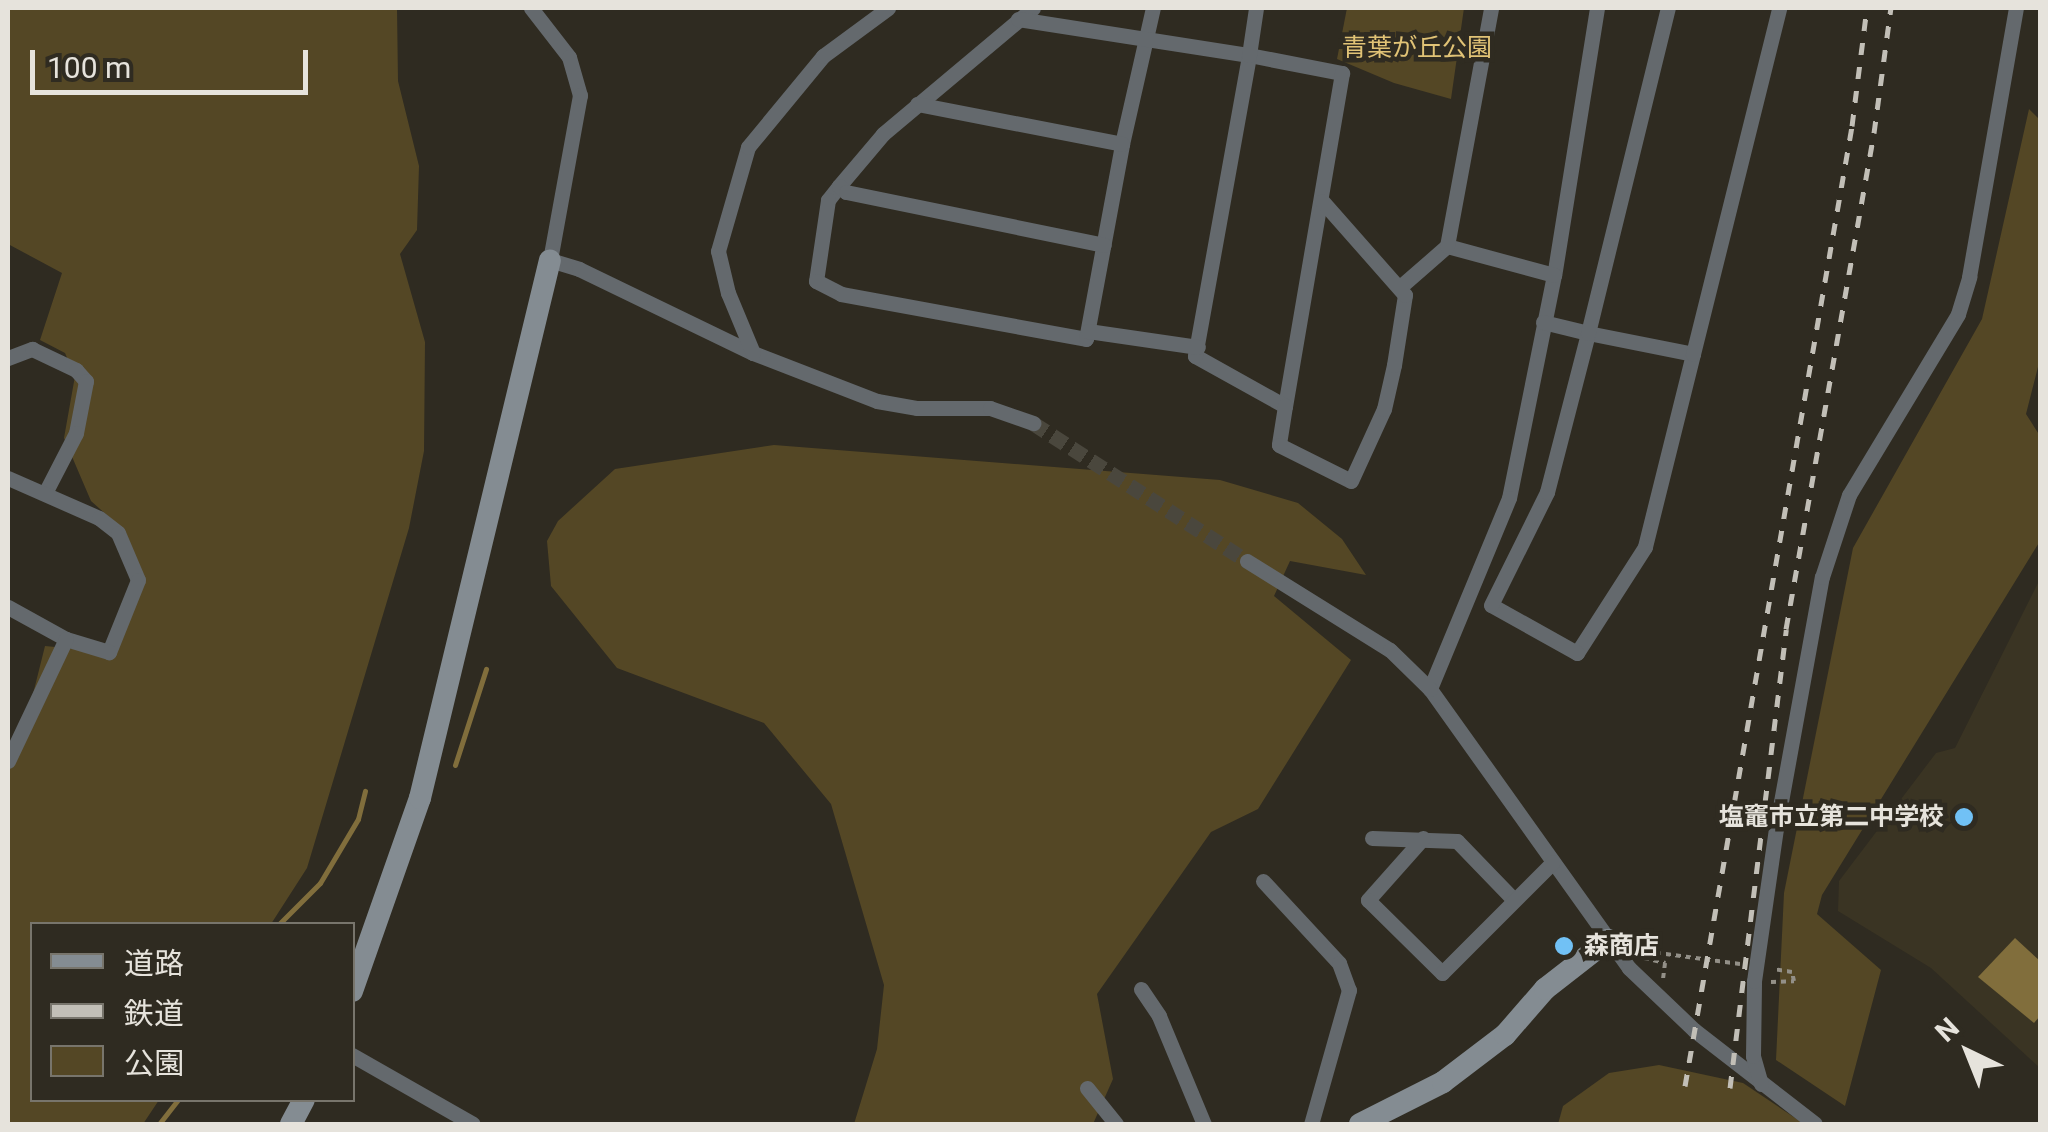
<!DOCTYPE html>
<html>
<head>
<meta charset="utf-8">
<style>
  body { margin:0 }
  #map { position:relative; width:2048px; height:1132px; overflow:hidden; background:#2f2b21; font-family:Roboto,"Noto Sans JP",sans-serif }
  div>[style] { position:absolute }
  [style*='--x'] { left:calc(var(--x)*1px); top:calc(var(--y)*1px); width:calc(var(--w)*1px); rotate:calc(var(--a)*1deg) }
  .built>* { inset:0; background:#3a3423 }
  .green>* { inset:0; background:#544725 }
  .water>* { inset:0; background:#816e3c }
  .stream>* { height:5px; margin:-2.5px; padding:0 2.5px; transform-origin:2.5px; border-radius:2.5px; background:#816e3c }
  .street-tunnel>* { height:15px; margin-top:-7.5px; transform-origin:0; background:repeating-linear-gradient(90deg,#4a473d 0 15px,transparent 0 23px) }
  .path>* { height:4px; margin-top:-2px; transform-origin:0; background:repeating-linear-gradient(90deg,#939088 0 5px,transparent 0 10px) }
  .street>* { height:15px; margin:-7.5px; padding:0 7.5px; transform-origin:7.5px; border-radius:7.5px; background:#64696d }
  .secondary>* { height:22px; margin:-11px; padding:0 11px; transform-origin:11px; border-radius:11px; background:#848c92 }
  .rail>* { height:5px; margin-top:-2.5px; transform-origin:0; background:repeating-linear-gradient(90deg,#c2bfb7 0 12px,transparent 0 24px) }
  .dots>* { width:28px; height:28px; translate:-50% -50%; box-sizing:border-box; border:5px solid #2f2b21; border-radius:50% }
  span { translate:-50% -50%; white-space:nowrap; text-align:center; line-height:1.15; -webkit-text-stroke:9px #2f2b21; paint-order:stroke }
  .park-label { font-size:25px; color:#e1c376 }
  .poi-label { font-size:25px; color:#e6e3dc; font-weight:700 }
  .right { translate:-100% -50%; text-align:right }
  .left { translate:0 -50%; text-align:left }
  .frame { position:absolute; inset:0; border:10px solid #e6e3dc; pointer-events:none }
  .legend { position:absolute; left:30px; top:922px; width:325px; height:180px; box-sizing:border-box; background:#2f2b21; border:2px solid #78756c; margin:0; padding:12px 18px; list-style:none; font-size:30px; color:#e6e3dc }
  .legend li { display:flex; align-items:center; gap:20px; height:50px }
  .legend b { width:50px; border:2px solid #78756c }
  .north { position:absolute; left:1918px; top:1002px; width:100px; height:100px; -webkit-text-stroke:8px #2f2b21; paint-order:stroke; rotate:317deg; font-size:28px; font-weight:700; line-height:40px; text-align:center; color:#e6e3dc }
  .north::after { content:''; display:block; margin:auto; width:35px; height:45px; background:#e6e3dc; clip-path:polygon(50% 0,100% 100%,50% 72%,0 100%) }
  .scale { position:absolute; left:30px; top:50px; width:278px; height:45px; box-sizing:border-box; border:5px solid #e6e3dc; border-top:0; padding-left:12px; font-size:30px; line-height:35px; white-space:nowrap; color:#e6e3dc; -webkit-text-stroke:8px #2f2b21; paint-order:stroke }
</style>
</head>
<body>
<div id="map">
  <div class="built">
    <i style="clip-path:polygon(2040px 579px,2040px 1068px,1931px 968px,1838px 911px,1839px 881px,1936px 753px,1955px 748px)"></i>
  </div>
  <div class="green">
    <i style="clip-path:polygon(8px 8px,397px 8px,398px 81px,419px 166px,417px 230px,400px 254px,425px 342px,424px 451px,409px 528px,307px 868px,271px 924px,32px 924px,32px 1100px,159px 1100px,143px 1124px,8px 1124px,8px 771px,23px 734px,45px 646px,107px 652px,141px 578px,118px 525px,91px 501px,64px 438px,75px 376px,65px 353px,40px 340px,62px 273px,8px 244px)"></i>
    <i style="clip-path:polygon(1347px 8px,1464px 8px,1451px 99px,1394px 83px,1337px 59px)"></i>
    <i style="clip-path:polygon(2029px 109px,2040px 120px,2040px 359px,2026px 414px,2040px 436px,2040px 541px,1822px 895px,1817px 914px,1881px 970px,1845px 1106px,1776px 1060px,1784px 893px,1853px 548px,1982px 319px)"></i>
    <i style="clip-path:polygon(774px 445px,1220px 480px,1298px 503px,1342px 539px,1366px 575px,1290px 561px,1274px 596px,1351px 660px,1258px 809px,1211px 832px,1097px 994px,1113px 1079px,1093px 1124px,854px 1124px,877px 1049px,884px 985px,831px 804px,764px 723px,617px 668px,551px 586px,547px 541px,558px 521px,615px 469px)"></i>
    <i style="clip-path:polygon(1659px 1065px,1743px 1083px,1804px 1124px,1558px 1124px,1563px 1106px,1609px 1073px)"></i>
  </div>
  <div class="water">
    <i style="clip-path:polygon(2015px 938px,2040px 961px,2040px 1016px,2034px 1023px,1978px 977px)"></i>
  </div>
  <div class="stream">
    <i style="--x:455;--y:765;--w:101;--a:-72.1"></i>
    <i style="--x:279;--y:924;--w:58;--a:-45"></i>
    <i style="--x:320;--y:883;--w:74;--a:-59.3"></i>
    <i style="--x:358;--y:819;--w:29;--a:-76"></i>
    <i style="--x:159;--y:1124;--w:31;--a:-52"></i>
  </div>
  <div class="street-tunnel">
    <i style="--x:1033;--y:423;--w:255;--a:32.8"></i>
  </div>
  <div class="path">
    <i style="--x:1636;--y:950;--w:105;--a:7.7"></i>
    <i style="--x:1644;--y:958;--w:22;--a:13"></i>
    <i style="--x:1665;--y:963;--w:17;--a:97"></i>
    <i style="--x:1771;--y:982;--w:23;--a:-2"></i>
    <i style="--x:1794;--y:981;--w:9;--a:-103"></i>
    <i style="--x:1792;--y:972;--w:18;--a:-171"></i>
  </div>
  <div class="street">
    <i style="--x:531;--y:8;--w:62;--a:52.2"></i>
    <i style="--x:569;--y:57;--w:40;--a:74"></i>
    <i style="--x:580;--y:95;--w:168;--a:100.3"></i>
    <i style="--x:550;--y:260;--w:30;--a:17"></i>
    <i style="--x:579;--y:269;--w:193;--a:25.8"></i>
    <i style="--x:753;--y:353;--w:133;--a:21.2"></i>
    <i style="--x:877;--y:401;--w:41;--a:9.9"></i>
    <i style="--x:917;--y:408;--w:73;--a:0"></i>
    <i style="--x:990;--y:408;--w:46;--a:19.2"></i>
    <i style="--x:1033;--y:8;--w:196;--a:140"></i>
    <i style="--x:883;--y:134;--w:68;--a:130.2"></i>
    <i style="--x:839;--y:186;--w:18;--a:128"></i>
    <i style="--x:828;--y:200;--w:82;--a:98.4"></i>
    <i style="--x:816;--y:281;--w:28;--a:27"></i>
    <i style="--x:841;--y:294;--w:249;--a:10.4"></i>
    <i style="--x:1086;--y:339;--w:198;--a:-79.5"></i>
    <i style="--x:1122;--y:144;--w:139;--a:-77.2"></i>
    <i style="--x:1597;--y:8;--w:270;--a:99.1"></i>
    <i style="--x:1554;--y:275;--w:227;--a:101.4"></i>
    <i style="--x:1509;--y:498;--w:207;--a:112.5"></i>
    <i style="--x:1430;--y:689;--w:343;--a:54.5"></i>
    <i style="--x:1629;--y:968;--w:90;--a:43.6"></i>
    <i style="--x:1694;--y:1030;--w:153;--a:37.8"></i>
    <i style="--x:1018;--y:19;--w:234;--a:8.9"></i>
    <i style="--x:1249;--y:55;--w:95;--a:11"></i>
    <i style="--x:1342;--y:73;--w:338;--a:99.7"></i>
    <i style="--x:1285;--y:406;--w:103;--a:-150.9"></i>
    <i style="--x:1195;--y:356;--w:306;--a:-79.8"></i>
    <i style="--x:1249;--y:55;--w:48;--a:-81.5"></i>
    <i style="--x:917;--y:104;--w:209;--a:11"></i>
    <i style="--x:839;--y:186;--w:9;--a:41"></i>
    <i style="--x:846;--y:192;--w:263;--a:11.6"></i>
    <i style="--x:1447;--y:246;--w:111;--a:15.2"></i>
    <i style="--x:1400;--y:287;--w:62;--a:-41.1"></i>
    <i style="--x:1447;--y:246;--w:242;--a:-79.5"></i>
    <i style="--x:1543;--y:322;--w:46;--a:13.7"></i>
    <i style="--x:1588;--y:333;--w:107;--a:11.3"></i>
    <i style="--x:1693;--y:354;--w:199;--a:104"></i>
    <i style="--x:1645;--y:547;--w:126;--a:122.7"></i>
    <i style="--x:1577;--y:653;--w:98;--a:-150.8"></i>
    <i style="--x:1491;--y:605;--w:126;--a:-63.6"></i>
    <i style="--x:1547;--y:492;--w:164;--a:-75.5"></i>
    <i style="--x:1588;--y:333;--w:335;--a:-76.2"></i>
    <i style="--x:1088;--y:331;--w:111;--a:8.3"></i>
    <i style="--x:753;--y:353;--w:65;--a:-112.6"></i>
    <i style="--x:728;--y:293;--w:43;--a:-103.4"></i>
    <i style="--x:718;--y:251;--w:108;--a:-73.9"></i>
    <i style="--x:748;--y:147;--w:118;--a:-50.5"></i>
    <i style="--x:823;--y:56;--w:81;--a:-36.4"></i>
    <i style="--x:1693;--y:354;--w:357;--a:-76"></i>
    <i style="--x:8;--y:358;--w:26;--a:-21"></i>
    <i style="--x:32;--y:349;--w:49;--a:25.5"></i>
    <i style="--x:76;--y:370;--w:15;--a:48"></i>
    <i style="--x:86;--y:381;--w:53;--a:100.9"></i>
    <i style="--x:76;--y:433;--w:68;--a:117.3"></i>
    <i style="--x:1285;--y:406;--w:39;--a:99"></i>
    <i style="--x:1279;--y:445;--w:80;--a:26.6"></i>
    <i style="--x:1351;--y:481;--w:79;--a:-65.4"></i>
    <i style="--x:1384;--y:409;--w:45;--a:-77.2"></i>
    <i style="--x:1394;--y:365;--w:71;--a:-81.1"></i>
    <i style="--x:1405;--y:295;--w:125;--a:-131.4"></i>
    <i style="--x:8;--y:478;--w:99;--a:23.7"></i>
    <i style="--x:99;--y:518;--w:24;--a:38"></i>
    <i style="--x:118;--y:533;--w:51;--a:66.9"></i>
    <i style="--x:138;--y:580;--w:78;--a:111.9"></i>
    <i style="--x:109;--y:652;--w:45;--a:-163.2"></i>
    <i style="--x:66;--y:639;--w:66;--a:-151.1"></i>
    <i style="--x:1247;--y:561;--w:168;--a:31.9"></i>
    <i style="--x:1390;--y:650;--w:56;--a:44.3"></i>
    <i style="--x:8;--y:761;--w:135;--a:-64.6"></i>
    <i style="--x:1372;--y:838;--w:85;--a:2"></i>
    <i style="--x:1457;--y:841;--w:81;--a:46"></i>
    <i style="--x:1423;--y:838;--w:83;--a:131.6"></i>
    <i style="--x:1368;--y:900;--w:104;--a:44.6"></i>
    <i style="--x:1442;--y:973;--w:157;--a:-45"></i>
    <i style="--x:1263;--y:881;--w:112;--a:47.2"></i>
    <i style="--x:1339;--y:963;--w:29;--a:70"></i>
    <i style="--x:1349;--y:990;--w:139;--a:105.8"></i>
    <i style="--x:1141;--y:989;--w:32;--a:56"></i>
    <i style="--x:1159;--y:1016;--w:117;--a:67.4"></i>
    <i style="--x:352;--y:1055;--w:139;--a:29.7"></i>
    <i style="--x:1761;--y:1084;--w:29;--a:-106"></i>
    <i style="--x:1753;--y:1056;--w:75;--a:-89.2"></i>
    <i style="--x:1754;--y:981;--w:154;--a:-81.8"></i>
    <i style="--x:1776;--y:829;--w:256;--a:-79.7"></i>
    <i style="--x:1822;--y:577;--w:86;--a:-71.8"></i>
    <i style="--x:1849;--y:495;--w:211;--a:-58.9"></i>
    <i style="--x:1958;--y:314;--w:39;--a:-73"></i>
    <i style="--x:1969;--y:277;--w:273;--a:-80.1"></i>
    <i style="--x:1087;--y:1088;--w:46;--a:51.1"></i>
  </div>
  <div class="secondary">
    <i style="--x:352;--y:991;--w:205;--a:-70.6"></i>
    <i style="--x:420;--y:798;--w:553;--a:-76.42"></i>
    <i style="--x:291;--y:1124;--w:27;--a:-62"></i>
    <i style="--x:1360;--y:1124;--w:93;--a:-26.8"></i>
    <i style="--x:1443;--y:1082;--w:78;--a:-37.2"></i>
    <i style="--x:1505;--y:1035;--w:61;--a:-49"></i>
    <i style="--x:1545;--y:989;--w:80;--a:-37.9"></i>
  </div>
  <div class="rail">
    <i style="--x:1685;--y:1086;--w:974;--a:-80.13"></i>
    <i style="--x:1852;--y:126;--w:119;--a:-82.8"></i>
    <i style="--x:1730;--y:1088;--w:462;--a:-83"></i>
    <i style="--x:1786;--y:629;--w:504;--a:-79.94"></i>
    <i style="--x:1874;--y:133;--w:126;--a:-82.3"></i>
  </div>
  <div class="dots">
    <i style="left:1964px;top:817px;background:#71c1f5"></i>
    <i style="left:1564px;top:946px;background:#71c1f5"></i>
  </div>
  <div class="park-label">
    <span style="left:1417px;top:48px">青葉が丘公園</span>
  </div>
  <div class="poi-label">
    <span class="right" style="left:1944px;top:817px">塩竈市立第二中学校</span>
    <span class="left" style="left:1584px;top:946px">森商店</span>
  </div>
  <div class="frame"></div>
  <ul class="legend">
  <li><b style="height:12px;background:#848c92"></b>道路</li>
  <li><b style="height:12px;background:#c2bfb7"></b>鉄道</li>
  <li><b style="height:28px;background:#544725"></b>公園</li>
  </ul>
  <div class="north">N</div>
  <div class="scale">100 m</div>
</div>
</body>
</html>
